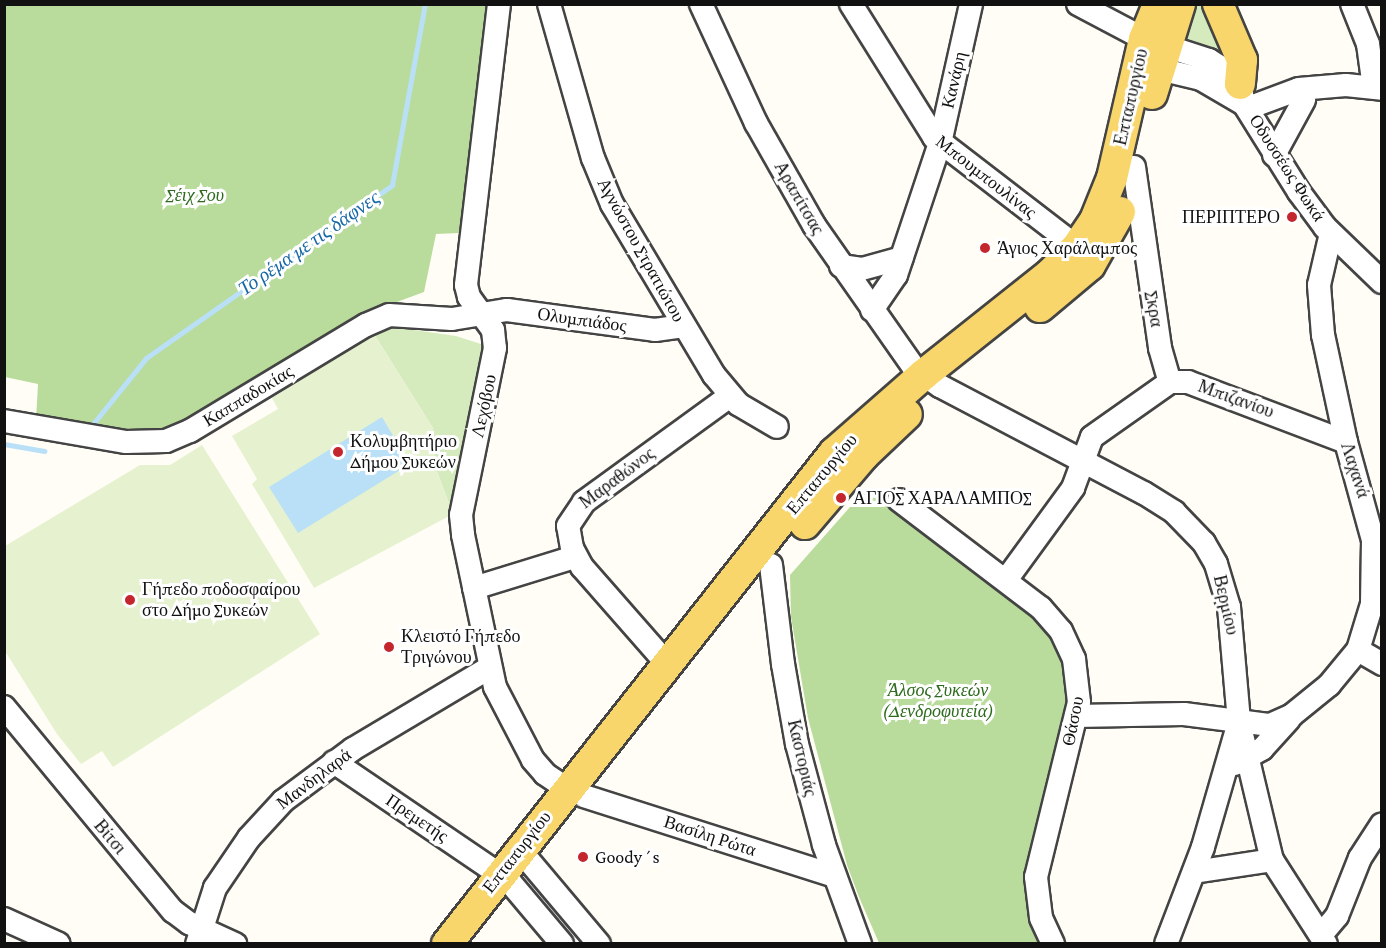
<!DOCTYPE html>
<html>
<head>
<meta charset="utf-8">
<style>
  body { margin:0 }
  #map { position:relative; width:1386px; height:948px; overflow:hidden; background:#fffdf5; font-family:"Crimson Pro",serif }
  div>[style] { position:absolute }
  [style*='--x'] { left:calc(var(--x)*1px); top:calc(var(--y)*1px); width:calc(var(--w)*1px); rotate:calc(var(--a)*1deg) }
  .green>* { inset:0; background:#d5ebbd }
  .forest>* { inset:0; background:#b9dc9c }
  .pitch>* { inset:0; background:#e6f2cf }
  .water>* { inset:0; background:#b9e0f7 }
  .stream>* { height:5px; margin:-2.5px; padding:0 2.5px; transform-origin:2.5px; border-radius:2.5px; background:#b9e0f7 }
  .roads { filter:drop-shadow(2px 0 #444) drop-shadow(-2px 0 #444) drop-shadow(0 2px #444) drop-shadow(0 -2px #444) }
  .minor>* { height:22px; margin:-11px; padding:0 11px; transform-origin:11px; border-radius:11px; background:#fff }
  .major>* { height:30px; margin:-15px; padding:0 15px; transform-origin:15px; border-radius:15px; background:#f9d66b }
  .dots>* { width:16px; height:16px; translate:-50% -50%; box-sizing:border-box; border:3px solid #fff; border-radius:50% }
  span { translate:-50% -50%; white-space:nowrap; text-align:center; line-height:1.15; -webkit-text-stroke:6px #fff; paint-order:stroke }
  .street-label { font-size:18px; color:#111 }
  .park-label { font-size:18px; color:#2f6b1f; font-style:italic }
  .poi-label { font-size:18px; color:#111 }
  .right { translate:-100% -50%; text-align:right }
  .left { translate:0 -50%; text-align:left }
  .water-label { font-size:20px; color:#1768a6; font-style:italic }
  .frame { position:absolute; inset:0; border:6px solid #111; pointer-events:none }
</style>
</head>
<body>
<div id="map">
  <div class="green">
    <i style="clip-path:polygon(1196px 5px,1207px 5px,1222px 51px,1183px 41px)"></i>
    <i style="clip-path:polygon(386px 326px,456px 336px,484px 345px,453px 514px,436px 469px,433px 428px,374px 334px)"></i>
  </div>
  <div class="forest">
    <i style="clip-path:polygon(4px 5px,489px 5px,486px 59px,459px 233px,436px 234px,424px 292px,348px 320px,326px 339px,158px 435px,36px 420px,38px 384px,5px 377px)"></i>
    <i style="clip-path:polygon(865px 490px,1042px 620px,1063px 657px,1070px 697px,1032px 922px,1041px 943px,879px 943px,859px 897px,847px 865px,808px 718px,791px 617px,790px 575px)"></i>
  </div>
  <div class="pitch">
    <i style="clip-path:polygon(374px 334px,433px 428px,436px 469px,453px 514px,314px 588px,252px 484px,257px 479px,232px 436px,278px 409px,272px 398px)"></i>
    <i style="clip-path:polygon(202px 445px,320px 634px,113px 767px,102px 751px,81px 764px,57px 734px,5px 651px,5px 546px,140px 465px,170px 465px)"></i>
  </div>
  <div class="water">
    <i style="clip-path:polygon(382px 417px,410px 464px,298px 533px,269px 487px)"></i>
  </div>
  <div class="stream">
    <i style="--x:92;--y:425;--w:86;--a:-51.1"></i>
    <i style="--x:146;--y:358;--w:301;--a:-35.1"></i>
    <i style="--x:392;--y:185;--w:184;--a:-79.7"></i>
    <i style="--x:4;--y:444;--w:41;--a:9.9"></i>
  </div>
  <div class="roads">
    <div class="minor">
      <i style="--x:499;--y:4;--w:283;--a:96.7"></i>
      <i style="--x:466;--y:285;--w:12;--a:76"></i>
      <i style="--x:469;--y:297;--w:41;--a:54"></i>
      <i style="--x:493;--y:330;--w:18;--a:84"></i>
      <i style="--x:495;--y:348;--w:170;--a:101.5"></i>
      <i style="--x:461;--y:515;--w:20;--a:84"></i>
      <i style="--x:463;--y:535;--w:155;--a:78.1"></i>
      <i style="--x:495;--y:687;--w:82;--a:62.5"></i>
      <i style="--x:533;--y:760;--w:18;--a:49"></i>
      <i style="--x:545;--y:774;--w:25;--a:34"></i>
      <i style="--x:549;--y:4;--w:160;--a:74.1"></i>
      <i style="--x:593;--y:158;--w:50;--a:67.6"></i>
      <i style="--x:612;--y:204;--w:199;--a:59.2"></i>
      <i style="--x:714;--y:375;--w:38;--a:50"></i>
      <i style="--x:738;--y:404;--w:45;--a:30.5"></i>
      <i style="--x:701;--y:4;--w:131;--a:65.2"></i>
      <i style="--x:756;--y:123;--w:117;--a:60.4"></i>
      <i style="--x:814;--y:225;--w:174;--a:55"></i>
      <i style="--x:914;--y:368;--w:32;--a:35"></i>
      <i style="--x:940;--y:386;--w:230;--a:27.7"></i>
      <i style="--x:1144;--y:493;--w:36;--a:32"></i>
      <i style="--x:1174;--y:512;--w:43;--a:45.9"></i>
      <i style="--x:1204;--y:543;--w:24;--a:60"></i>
      <i style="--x:1216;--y:564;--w:45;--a:73.2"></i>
      <i style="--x:1229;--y:607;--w:115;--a:85"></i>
      <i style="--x:1239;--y:722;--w:142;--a:76.6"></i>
      <i style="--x:1272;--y:860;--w:100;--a:57.3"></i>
      <i style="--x:851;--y:4;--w:157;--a:58"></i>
      <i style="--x:934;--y:137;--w:180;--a:37.6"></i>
      <i style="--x:1078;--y:4;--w:75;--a:27.9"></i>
      <i style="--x:1144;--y:39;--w:68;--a:17.9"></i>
      <i style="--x:1209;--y:60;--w:25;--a:32"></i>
      <i style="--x:1230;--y:73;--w:15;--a:48"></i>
      <i style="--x:1240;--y:84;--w:20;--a:79"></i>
      <i style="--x:1244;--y:104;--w:104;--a:58"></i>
      <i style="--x:1299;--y:192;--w:44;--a:53.4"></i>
      <i style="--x:1325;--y:227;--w:79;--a:44"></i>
      <i style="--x:1352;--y:4;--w:43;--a:68.2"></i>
      <i style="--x:1368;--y:44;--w:44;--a:82.2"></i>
      <i style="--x:1147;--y:66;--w:56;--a:13.5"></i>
      <i style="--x:1201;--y:79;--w:50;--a:30.2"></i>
      <i style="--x:1248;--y:108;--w:54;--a:-20.4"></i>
      <i style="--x:1299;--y:89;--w:47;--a:-4.9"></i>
      <i style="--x:1346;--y:85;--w:36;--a:6"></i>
      <i style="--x:1274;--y:155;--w:63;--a:-61.4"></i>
      <i style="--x:1134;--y:167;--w:183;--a:81.8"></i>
      <i style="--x:1160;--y:348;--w:35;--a:74"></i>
      <i style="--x:841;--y:266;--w:21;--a:8"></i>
      <i style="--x:862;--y:269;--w:41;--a:-15.4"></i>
      <i style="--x:872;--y:310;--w:42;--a:-55.6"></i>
      <i style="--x:896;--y:275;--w:139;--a:-71.6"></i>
      <i style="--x:940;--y:143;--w:142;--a:-77.4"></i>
      <i style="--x:4;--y:421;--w:124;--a:9.8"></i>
      <i style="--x:126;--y:442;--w:40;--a:-1.4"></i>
      <i style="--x:166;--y:441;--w:26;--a:-23"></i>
      <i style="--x:190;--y:431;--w:205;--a:-31.1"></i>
      <i style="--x:366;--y:325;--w:25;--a:-23"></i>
      <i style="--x:389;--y:315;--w:63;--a:3.6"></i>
      <i style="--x:452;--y:319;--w:56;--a:-9.3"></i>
      <i style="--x:507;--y:310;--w:149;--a:7.7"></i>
      <i style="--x:655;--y:330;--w:27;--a:-8"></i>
      <i style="--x:899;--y:500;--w:178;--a:37.3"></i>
      <i style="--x:1041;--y:608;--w:30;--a:49"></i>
      <i style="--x:1061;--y:631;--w:31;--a:65"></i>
      <i style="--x:1074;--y:659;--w:43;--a:83.4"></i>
      <i style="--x:1079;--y:702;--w:180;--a:103.8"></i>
      <i style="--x:1036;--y:877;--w:41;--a:83"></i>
      <i style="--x:1041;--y:918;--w:29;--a:65"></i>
      <i style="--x:771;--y:565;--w:100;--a:83.1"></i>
      <i style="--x:783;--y:664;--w:81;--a:80.1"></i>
      <i style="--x:797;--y:744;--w:105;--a:75"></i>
      <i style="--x:824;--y:845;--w:105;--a:70"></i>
      <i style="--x:1006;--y:580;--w:114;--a:-53.9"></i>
      <i style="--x:1073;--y:488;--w:54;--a:-69.6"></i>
      <i style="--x:1092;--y:437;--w:95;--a:-35.2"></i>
      <i style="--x:1170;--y:382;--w:18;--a:0"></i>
      <i style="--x:1188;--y:382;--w:169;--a:20.8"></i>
      <i style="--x:474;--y:588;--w:106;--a:-17.1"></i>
      <i style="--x:1358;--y:650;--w:28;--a:30"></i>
      <i style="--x:669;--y:666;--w:132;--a:-131.3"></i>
      <i style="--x:582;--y:567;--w:21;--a:-118"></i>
      <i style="--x:572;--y:548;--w:22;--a:-100"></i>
      <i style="--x:568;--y:526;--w:29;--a:-56"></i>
      <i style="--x:584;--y:502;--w:180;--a:-36"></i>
      <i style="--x:4;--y:707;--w:265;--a:50.4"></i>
      <i style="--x:173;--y:911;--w:20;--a:37"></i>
      <i style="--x:189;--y:923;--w:51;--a:24.5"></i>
      <i style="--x:1076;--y:716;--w:108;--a:-1.1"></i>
      <i style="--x:1184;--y:714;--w:87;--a:7.3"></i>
      <i style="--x:1270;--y:725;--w:24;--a:-24"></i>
      <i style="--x:1292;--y:715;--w:48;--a:-39"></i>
      <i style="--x:1329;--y:685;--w:45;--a:-50.4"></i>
      <i style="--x:1358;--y:650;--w:48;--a:-73.1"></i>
      <i style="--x:1372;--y:604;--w:64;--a:-89.1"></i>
      <i style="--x:1373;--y:540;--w:102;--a:-105.4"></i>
      <i style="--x:1346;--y:442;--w:109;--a:-102.1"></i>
      <i style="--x:1323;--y:335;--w:50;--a:-94.6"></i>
      <i style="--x:1319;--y:285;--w:53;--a:-77"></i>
      <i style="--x:334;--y:762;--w:212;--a:34.2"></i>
      <i style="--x:509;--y:881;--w:82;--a:49.9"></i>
      <i style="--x:1235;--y:764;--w:31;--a:-29"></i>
      <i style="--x:1262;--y:749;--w:40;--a:-48"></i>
      <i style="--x:584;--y:796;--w:263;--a:17.7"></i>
      <i style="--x:519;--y:849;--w:124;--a:49.9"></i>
      <i style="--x:1194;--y:872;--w:79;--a:-8.7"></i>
      <i style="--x:4;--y:919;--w:60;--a:24.4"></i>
      <i style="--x:1321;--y:935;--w:25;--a:-50"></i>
      <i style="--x:1337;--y:916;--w:62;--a:-68.4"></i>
      <i style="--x:1360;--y:858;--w:40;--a:-57.1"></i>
      <i style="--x:197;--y:944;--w:59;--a:-72.2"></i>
      <i style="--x:215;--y:888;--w:60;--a:-55.8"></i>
      <i style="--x:249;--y:838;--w:50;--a:-47.4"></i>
      <i style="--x:283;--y:801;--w:87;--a:-36.6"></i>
      <i style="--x:353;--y:749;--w:158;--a:-30.8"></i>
      <i style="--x:1166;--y:944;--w:104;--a:-69.1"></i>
      <i style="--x:1203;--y:847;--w:126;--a:-73.9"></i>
    </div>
    <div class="major">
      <i style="--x:1218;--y:4;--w:61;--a:66.8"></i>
      <i style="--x:1242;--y:60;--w:24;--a:95"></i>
      <i style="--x:1152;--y:94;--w:94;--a:-72.7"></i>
      <i style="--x:1040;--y:307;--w:65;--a:-40"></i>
      <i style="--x:1090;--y:265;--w:61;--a:-60.5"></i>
      <i style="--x:805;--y:524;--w:91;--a:-49.5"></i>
      <i style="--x:864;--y:455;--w:59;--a:-43.6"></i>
      <i style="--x:447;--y:944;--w:625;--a:-51.76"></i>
      <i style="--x:834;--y:453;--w:118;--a:-41.2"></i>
      <i style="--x:923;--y:375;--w:162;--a:-38.5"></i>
      <i style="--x:1050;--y:274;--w:38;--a:-45"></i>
      <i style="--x:1077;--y:247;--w:32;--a:-56"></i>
      <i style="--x:1095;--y:220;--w:45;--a:-68"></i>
      <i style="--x:1112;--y:178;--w:143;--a:-77"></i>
      <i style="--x:1144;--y:39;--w:38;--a:-68"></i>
    </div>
  </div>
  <div class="dots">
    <i style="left:1292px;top:217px;background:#c4262e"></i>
    <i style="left:985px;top:248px;background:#c4262e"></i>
    <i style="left:338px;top:452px;background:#c4262e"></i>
    <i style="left:841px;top:498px;background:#c4262e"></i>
    <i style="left:130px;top:600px;background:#c4262e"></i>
    <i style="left:389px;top:647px;background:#c4262e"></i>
    <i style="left:583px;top:857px;background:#c4262e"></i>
  </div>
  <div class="street-label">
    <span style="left:954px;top:80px;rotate:-77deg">Κανάρη</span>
    <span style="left:1131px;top:97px;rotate:-77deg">Επταπυργίου</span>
    <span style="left:1287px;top:168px;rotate:57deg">Οδυσσέως Φωκά</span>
    <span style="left:986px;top:177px;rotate:38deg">Μπουμπουλίνας</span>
    <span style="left:799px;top:198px;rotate:60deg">Αραπίτσας</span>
    <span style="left:641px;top:250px;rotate:61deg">Αγνώστου Στρατιώτου</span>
    <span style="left:1154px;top:309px;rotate:81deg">Σκρα</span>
    <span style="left:582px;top:320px;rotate:8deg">Ολυμπιάδος</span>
    <span style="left:248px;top:396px;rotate:-31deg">Καππαδοκίας</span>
    <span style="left:1236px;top:399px;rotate:20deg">Μπιζανίου</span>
    <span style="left:484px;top:406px;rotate:-78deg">Λεχόβου</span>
    <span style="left:1355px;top:470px;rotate:72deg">Λαχανά</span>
    <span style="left:822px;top:474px;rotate:-50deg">Επταπυργίου</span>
    <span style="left:617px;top:478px;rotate:-37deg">Μαραθώνος</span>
    <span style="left:1226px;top:605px;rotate:77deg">Βερμίου</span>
    <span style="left:1073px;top:721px;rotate:-79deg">Θάσου</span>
    <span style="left:802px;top:758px;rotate:77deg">Καστοριάς</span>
    <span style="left:314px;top:779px;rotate:-37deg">Μανδηλαρά</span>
    <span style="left:417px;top:818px;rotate:34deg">Πρεμετής</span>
    <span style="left:710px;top:836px;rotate:18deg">Βασίλη Ρώτα</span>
    <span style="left:110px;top:837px;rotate:50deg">Βίτσι</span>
    <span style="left:517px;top:852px;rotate:-52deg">Επταπυργίου</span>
  </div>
  <div class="park-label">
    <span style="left:195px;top:195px">Σέιχ Σου</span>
    <span style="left:938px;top:701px">Άλσος Συκεών<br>(Δενδροφυτεία)</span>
  </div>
  <div class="poi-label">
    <span class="right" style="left:1280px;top:217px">ΠΕΡΙΠΤΕΡΟ</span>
    <span class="left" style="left:997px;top:248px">Άγιος Χαράλαμπος</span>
    <span class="left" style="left:350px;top:452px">Κολυμβητήριο<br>Δήμου Συκεών</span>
    <span class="left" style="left:853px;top:498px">ΑΓΙΟΣ ΧΑΡΑΛΑΜΠΟΣ</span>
    <span class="left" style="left:142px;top:600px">Γήπεδο ποδοσφαίρου<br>στο Δήμο Συκεών</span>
    <span class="left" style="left:401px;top:647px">Κλειστό Γήπεδο<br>Τριγώνου</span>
    <span class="left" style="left:595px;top:857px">Goody´s</span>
  </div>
  <div class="water-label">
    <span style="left:309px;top:243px;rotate:-35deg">Το ρέμα με τις δάφνες</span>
  </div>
  <div class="frame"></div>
</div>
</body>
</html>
